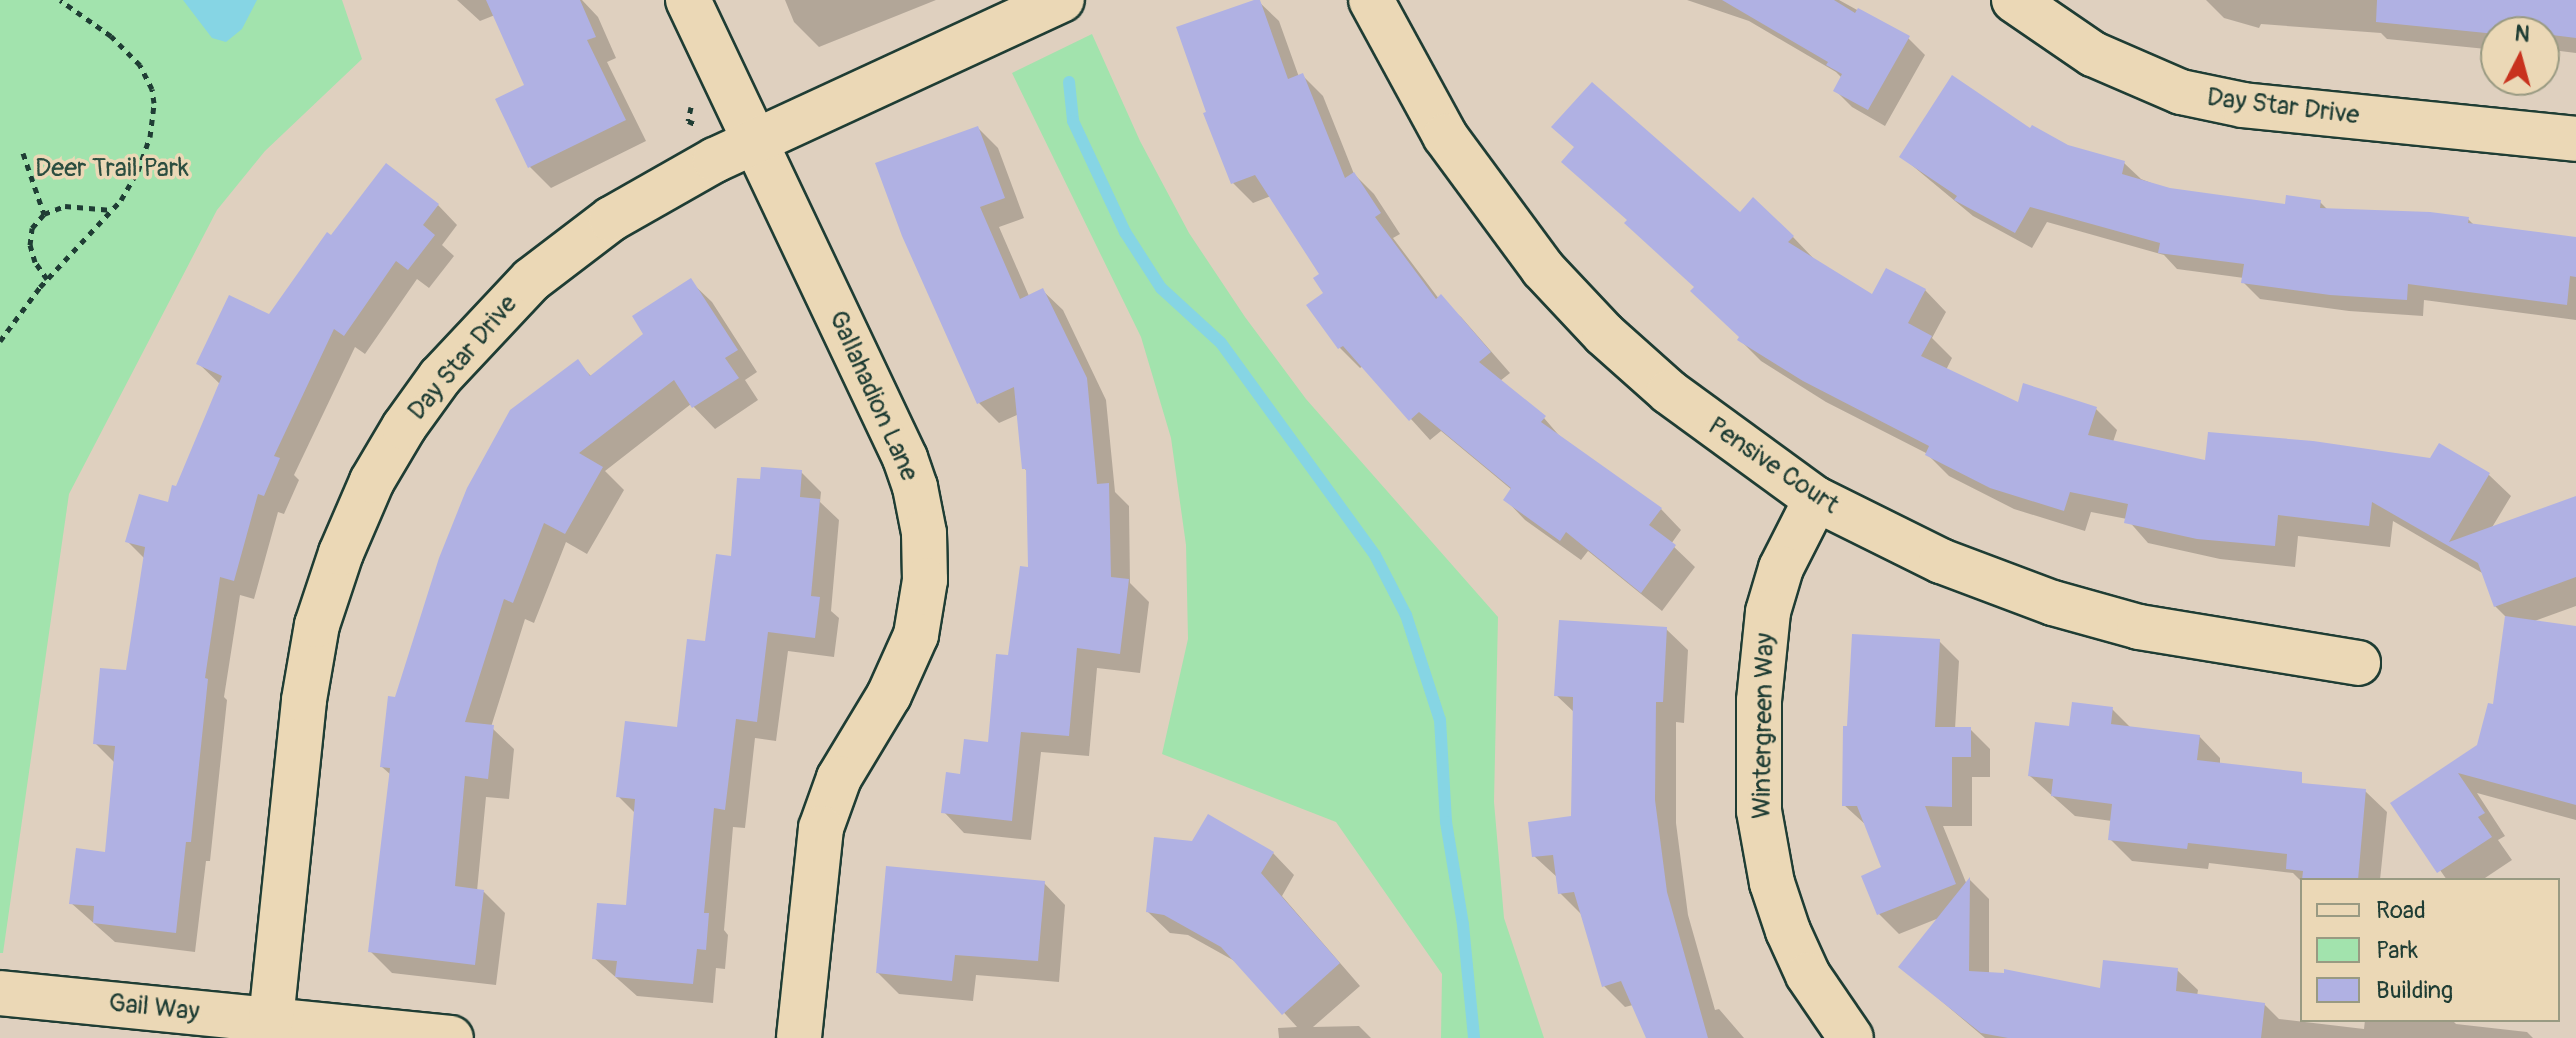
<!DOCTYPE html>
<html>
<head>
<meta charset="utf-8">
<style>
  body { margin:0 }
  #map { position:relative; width:2576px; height:1038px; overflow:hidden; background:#dfd0bf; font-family:Pangolin,sans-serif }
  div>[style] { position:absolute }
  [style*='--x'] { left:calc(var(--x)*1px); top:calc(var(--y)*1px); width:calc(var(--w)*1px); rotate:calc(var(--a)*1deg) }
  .green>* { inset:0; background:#a2e3ad }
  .water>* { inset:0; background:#86d5e4 }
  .shadow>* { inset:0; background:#0003 }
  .stream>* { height:12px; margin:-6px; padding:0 6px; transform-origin:6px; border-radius:6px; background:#86d5e4 }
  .building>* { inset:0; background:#b0b1e3 }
  .path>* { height:5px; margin-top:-2.5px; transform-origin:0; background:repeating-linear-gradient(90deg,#1f3d34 0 6px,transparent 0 12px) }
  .roads { filter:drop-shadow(2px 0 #1f3d34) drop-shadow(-2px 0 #1f3d34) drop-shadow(0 2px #1f3d34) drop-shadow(0 -2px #1f3d34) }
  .street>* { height:44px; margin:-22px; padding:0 22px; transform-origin:22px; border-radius:22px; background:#ebd8b6 }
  span { translate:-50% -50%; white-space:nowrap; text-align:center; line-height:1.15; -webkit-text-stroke:7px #ebd8b6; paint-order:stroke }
  .street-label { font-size:26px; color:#1f3d34 }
  .park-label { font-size:26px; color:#2c4e40 }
  .legend { position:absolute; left:2300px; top:878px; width:260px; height:144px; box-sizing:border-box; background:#ebd8b6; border:2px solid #999a82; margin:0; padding:10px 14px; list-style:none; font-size:24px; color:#1f3d34 }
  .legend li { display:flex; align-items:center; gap:16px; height:40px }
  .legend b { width:40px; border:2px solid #999a82 }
  .north { position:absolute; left:2480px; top:16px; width:80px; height:80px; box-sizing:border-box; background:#ebd8b6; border:2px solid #999a82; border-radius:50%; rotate:6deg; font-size:22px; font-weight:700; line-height:32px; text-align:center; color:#1f3d34 }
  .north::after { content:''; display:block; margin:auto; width:28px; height:36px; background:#c8321e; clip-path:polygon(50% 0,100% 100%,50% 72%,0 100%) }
</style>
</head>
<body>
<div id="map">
  <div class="green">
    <i style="clip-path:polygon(0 0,342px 0,362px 59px,265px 151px,217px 210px,69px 494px,3px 953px,0 953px)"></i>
    <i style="clip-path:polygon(1092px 34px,1140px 141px,1189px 233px,1245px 317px,1306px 399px,1498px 617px,1494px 802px,1504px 918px,1544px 1038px,1441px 1038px,1442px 974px,1336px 822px,1162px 754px,1188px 639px,1186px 545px,1171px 438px,1141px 337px,1012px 73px)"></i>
  </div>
  <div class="water">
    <i style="clip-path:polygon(183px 0,257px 0,242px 29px,226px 42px,212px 38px)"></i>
  </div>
  <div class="shadow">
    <i style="clip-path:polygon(457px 0,582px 0,598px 17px,616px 58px,607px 62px,646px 141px,551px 188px,530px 167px,526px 86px,495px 15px,480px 21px)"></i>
    <i style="clip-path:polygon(785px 0,936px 0,819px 47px,794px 22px)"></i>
    <i style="clip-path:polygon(1687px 0,1839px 0,1908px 38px,1925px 55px,1885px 126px,1852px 107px,1835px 90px,1842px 78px,1836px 72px,1749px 21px)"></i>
    <i style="clip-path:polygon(2206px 0,2576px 0,2576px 53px,2544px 49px,2544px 32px,2496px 32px,2496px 50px,2387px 39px,2381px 33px,2261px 24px,2259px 28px,2224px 18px)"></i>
    <i style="clip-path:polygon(1258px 1px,1279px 21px,1299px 77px,1303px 76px,1323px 96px,1354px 174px,1374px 194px,1400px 234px,1393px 238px,1439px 299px,1461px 317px,1510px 373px,1500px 381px,1544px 418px,1563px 440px,1661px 509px,1681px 530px,1671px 544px,1695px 567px,1662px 611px,1588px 551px,1581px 560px,1525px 520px,1505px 499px,1512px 490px,1441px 431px,1430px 440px,1363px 366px,1360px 368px,1340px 348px,1322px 274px,1271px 196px,1253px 203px,1233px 183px)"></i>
    <i style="clip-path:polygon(978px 128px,998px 148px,1024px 218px,999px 227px,1029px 296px,1042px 290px,1063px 310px,1106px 400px,1115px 492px,1129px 506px,1130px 583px,1149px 602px,1140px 673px,1097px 668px,1089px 756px,1041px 752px,1031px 840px,964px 833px,944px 812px,962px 776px,990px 744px,1030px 569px,1028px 472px,1024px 468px,1019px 414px,999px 423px,979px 403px)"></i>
    <i style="clip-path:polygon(2031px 130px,2067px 147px,2124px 163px,2141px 179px,2169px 190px,2287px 206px,2320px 202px,2329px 211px,2468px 219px,2474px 225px,2576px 240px,2576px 320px,2424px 300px,2423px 316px,2349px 311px,2260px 299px,2243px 282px,2244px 278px,2177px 269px,2164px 255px,2047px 222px,2032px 248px,1973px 216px,1902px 157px)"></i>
    <i style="clip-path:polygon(438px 205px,457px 225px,442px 245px,454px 256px,429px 288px,417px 279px,365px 354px,355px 347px,294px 475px,299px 480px,284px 514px,278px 512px,254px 599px,240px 595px,224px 697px,227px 700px,210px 861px,206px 861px,195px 952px,115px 942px,71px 903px,107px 854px,115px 763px,95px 743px,128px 673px,145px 559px,127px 541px,169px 505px,221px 385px,199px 364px,270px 316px,331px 238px)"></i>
    <i style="clip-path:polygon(1740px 214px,1793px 237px,1814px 259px,1873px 297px,1925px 290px,1946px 312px,1932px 338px,1952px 358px,1946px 370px,2019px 405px,2096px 409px,2117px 430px,2113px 442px,2207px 462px,2431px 460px,2440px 445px,2489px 475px,2511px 496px,2491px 529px,2576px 506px,2576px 606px,2532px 622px,2576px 628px,2576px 820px,2477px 793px,2505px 836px,2498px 840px,2512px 860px,2482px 880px,2447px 880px,2393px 803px,2479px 746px,2494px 707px,2507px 618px,2495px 606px,2484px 574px,2393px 521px,2390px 547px,2298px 536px,2295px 567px,2220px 559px,2148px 543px,2127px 519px,2091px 512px,2085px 531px,2014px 509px,1949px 476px,1926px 453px,1826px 402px,1761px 361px,1740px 340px)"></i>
    <i style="clip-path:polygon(690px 281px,712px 302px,757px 372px,745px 380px,758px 400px,715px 429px,691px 404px,605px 471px,624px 490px,587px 554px,566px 542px,534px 623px,525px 619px,491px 727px,514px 749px,509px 799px,486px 797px,477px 891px,484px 892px,505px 913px,496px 985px,392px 973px,370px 951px,391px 775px,382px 767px,397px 699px,577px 362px,592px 377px,646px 335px)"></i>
    <i style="clip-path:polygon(801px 472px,821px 492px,820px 502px,839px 520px,831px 611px,839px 618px,834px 657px,788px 651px,776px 741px,755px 738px,745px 828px,733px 827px,724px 930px,728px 935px,725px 969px,716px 968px,713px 1003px,637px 996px,594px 958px,627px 907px,636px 814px,618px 796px,678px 729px,733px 558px,762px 481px)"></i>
    <i style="clip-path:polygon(1666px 629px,1688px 650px,1684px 723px,1676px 722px,1676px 823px,1688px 915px,1715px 1010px,1719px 1009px,1744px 1038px,1648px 1038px,1633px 1005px,1625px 1007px,1604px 986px,1581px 914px,1560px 893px,1558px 878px,1534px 856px,1573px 818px,1575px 713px,1556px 695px)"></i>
    <i style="clip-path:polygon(1939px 641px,1959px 661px,1955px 729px,1970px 729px,1990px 749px,1990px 777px,1972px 777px,1972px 826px,1943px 826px,1967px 885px,1970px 880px,1989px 899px,1989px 974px,2102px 990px,2177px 970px,2198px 990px,2197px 996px,2264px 1004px,2279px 1019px,2364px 1029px,2365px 1020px,2452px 1020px,2456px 1024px,2527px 1032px,2533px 1038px,1985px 1038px,1900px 966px,1939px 918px,1899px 934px,1879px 914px,1884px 868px,1866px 825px,1844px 805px,1849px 728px)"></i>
    <i style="clip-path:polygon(2112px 709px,2132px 729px,2199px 736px,2220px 758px,2220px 764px,2296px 784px,2365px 791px,2387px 812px,2380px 880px,2302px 882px,2293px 873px,2209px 863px,2208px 869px,2132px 861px,2110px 839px,2112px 821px,2075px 816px,2030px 776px,2071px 728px)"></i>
    <i style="clip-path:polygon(1273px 853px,1294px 875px,1282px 896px,1360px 986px,1313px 1027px,1359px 1026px,1371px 1038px,1279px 1038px,1278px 1028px,1297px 1027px,1240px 964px,1188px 935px,1170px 933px,1148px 912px)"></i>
    <i style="clip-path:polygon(1044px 883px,1065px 905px,1059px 982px,976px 975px,973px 1001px,899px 994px,878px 973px)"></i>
  </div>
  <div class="stream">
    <i style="--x:1069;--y:82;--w:39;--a:84"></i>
    <i style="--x:1073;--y:121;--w:123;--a:64.9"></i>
    <i style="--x:1125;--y:232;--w:67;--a:57.3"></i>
    <i style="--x:1161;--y:288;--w:81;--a:42.5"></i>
    <i style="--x:1221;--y:343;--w:262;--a:54"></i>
    <i style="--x:1375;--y:555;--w:68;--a:62.7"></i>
    <i style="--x:1406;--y:615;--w:110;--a:72.1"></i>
    <i style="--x:1440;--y:720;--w:102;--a:86.6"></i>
    <i style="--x:1446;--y:822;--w:104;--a:80.6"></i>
    <i style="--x:1463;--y:925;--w:114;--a:84.4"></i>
  </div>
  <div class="building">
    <i style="clip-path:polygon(486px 0,580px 0,596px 37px,587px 40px,626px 120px,528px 168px,495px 99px,524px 85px)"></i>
    <i style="clip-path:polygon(1254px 0,1260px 0,1288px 79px,1303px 73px,1345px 178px,1354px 172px,1381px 213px,1375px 217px,1436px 299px,1441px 294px,1491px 352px,1479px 362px,1546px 416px,1541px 422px,1662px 508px,1649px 525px,1676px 545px,1641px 593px,1566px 532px,1560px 541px,1503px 500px,1511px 488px,1419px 412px,1409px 421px,1343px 346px,1338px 349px,1306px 305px,1323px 293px,1313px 278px,1319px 274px,1255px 175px,1231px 184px,1203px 113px,1206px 112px,1176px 27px)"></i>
    <i style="clip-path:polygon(1722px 0,1834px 0,1855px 13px,1858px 8px,1910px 36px,1868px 110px,1833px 91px,1842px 74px,1826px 65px,1828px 62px)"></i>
    <i style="clip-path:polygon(2377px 0,2576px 0,2576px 38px,2496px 28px,2496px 34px,2376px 22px)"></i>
    <i style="clip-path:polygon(1952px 75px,2030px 128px,2032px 125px,2068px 145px,2125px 161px,2122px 174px,2170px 188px,2285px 204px,2286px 195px,2321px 200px,2320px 208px,2430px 212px,2469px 217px,2468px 223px,2576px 237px,2576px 277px,2570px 276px,2567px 305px,2408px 284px,2407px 300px,2330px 295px,2241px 283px,2244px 264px,2158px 253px,2160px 243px,2030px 207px,2015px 233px,1954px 200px,1957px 196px,1899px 157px)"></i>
    <i style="clip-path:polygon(1592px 82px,1740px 212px,1753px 197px,1794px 236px,1788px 242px,1872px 294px,1886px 268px,1926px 289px,1908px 323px,1932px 336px,1921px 356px,2018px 402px,2023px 383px,2097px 407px,2088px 435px,2205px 460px,2208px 432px,2313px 441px,2430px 458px,2439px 443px,2490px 473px,2449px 542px,2576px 496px,2576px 577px,2494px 607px,2478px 563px,2372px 502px,2369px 526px,2278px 515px,2275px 546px,2197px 539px,2124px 523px,2128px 504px,2070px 492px,2064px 511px,1990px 488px,1925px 455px,1929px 446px,1803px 381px,1737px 340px,1739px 337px,1690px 291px,1694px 287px,1624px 223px,1627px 220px,1561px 162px,1574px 147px,1551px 127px)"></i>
    <i style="clip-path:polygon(978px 126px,1005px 198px,980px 207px,1020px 299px,1043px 288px,1087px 378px,1097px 484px,1109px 483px,1111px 577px,1129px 579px,1120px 654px,1077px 648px,1069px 736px,1021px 732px,1012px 821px,941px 813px,946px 772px,960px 774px,964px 739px,988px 742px,996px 654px,1008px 655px,1020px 566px,1028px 567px,1026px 469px,1022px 469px,1014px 387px,977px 404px,902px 236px,875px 163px)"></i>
    <i style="clip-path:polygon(386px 163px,439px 204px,423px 225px,435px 235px,408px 270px,396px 261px,344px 336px,334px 329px,274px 456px,280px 458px,264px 496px,258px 494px,234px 581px,220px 577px,205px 678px,208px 679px,191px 842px,186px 842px,176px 933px,93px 923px,94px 906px,69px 904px,76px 848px,105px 852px,115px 746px,93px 744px,100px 668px,126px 670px,145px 547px,125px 542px,139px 494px,168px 502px,172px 485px,176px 486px,222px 376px,196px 364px,229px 295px,269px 314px,327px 232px,331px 235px)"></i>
    <i style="clip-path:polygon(691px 278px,738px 350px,725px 358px,739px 378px,692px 408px,674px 380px,579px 453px,603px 467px,565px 534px,544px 523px,513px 603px,504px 599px,465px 722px,494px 725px,488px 779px,465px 776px,455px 886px,484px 890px,475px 965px,368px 952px,390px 768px,380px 767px,388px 696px,395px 697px,439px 558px,467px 488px,510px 410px,578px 359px,590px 376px,643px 334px,632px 316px)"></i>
    <i style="clip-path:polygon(761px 467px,802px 470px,800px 497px,820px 499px,811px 596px,820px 597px,815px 638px,768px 632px,757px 722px,736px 719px,725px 810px,714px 808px,704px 913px,709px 913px,706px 950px,697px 949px,693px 984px,615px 977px,617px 961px,592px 959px,597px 903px,626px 905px,635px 799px,616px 797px,625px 721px,677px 727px,687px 639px,705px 641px,716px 554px,731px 556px,737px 478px,760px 479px)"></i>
    <i style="clip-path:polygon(2505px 616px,2576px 626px,2576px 805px,2458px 773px,2485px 813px,2478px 817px,2492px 837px,2437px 873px,2390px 803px,2477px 745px,2488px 703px,2493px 704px)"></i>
    <i style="clip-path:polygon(1559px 620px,1667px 627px,1663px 702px,1656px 702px,1655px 800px,1667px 892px,1708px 1038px,1646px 1038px,1621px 981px,1602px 987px,1574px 892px,1558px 894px,1553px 855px,1532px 857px,1528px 822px,1571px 816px,1573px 697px,1554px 696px)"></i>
    <i style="clip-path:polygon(1852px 634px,1940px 639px,1935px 727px,1971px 727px,1971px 757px,1952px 757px,1952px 807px,1925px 806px,1956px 884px,1877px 915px,1861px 876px,1881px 867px,1857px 806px,1842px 806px,1843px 726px,1847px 726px)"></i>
    <i style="clip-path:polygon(2072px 702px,2113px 707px,2111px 724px,2200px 735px,2197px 760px,2302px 772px,2302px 783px,2366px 789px,2358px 880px,2302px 880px,2303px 871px,2286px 869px,2287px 854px,2188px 843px,2187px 849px,2108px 840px,2112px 804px,2051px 796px,2053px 779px,2028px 776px,2035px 722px,2069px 726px)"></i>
    <i style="clip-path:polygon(1208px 814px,1274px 852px,1261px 873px,1340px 963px,1282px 1015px,1221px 947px,1164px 915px,1146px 912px,1154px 837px,1192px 841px)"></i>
    <i style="clip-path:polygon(886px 866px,1045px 881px,1038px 961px,955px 955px,952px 981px,876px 973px)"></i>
    <i style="clip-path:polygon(1970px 877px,1969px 971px,2004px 973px,2004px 969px,2100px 988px,2103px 960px,2178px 968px,2176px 991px,2265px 1003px,2261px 1038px,2008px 1038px,1981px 1033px,1898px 967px)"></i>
  </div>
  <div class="path">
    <i style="--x:691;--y:107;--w:14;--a:102"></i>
    <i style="--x:688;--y:121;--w:8;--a:23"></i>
    <i style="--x:23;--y:153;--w:65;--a:71"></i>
    <i style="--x:47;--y:279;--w:21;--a:-125"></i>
    <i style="--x:35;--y:262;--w:18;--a:-106"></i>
    <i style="--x:30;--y:245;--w:17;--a:-83"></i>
    <i style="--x:32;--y:228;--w:18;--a:-49"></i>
    <i style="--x:44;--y:214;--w:22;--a:-21"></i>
    <i style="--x:65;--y:206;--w:47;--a:4.9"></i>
    <i style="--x:0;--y:341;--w:67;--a:-53.5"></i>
    <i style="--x:40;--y:287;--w:119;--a:-47"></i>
    <i style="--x:121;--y:200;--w:34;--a:-60"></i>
    <i style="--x:138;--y:171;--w:36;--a:-71"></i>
    <i style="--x:150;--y:137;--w:34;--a:-83"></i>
    <i style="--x:154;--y:103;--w:14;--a:-98"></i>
    <i style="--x:152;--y:89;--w:27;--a:-117"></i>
    <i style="--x:140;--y:65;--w:41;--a:-135"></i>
    <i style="--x:111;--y:36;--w:62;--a:-144.8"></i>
  </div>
  <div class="roads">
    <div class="street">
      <i style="--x:688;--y:0;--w:507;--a:64.65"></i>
      <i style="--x:905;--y:458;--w:31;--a:71"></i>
      <i style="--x:915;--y:487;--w:47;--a:78.9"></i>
      <i style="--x:924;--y:533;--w:47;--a:88.8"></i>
      <i style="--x:925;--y:580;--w:56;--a:99.3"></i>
      <i style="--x:916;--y:635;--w:66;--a:114.2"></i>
      <i style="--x:889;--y:695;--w:97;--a:121.1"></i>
      <i style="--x:839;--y:778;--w:53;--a:109.8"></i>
      <i style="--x:821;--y:828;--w:211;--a:96"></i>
      <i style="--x:1371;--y:0;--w:155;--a:61.4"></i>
      <i style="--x:1445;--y:136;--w:165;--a:53.6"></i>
      <i style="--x:1543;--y:269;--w:89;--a:46.8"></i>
      <i style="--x:1604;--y:334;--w:87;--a:41.7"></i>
      <i style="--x:1669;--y:392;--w:182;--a:36.1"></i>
      <i style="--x:1816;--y:499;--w:140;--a:26.4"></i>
      <i style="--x:1941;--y:561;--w:120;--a:20.6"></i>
      <i style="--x:2053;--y:603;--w:89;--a:15.6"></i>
      <i style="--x:2139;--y:627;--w:222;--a:9.3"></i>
      <i style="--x:2014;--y:0;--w:96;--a:34.4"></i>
      <i style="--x:2093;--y:54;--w:96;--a:23.4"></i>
      <i style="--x:2181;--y:92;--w:63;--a:11.8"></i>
      <i style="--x:2243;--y:105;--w:335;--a:5.8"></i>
      <i style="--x:1816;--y:499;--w:77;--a:116.9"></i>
      <i style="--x:1781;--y:568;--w:46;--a:106.5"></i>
      <i style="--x:1768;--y:612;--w:89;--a:95.8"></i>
      <i style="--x:1759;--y:701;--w:110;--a:90"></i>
      <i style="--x:1759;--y:811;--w:73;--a:79.8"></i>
      <i style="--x:1772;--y:883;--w:51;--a:71.6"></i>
      <i style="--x:1788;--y:931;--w:48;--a:65.6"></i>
      <i style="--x:1808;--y:975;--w:76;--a:55.7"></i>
      <i style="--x:0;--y:993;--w:453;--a:5.7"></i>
      <i style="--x:271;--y:1020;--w:322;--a:-84.1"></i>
      <i style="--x:304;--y:700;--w:76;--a:-80.2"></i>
      <i style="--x:317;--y:625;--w:76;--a:-71.6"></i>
      <i style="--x:341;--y:553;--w:78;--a:-66.7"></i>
      <i style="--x:372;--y:481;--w:63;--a:-59.3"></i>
      <i style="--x:404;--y:427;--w:62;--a:-54.2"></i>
      <i style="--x:440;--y:377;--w:133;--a:-46.8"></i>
      <i style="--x:531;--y:280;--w:101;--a:-37.3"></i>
      <i style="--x:611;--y:219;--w:120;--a:-29.6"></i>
      <i style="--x:715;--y:160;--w:382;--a:-24.8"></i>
    </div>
  </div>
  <div class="street-label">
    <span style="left:2283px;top:107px;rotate:7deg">Day Star Drive</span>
    <span style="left:463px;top:358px;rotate:-50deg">Day Star Drive</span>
    <span style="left:873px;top:396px;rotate:66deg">Gallahadion Lane</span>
    <span style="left:1773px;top:466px;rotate:34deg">Pensive Court</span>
    <span style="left:1764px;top:726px;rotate:-89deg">Wintergreen Way</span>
    <span style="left:154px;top:1008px;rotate:6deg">Gail Way</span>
  </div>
  <div class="park-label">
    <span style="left:112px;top:169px">Deer Trail Park</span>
  </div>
  <ul class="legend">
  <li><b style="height:10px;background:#ebd8b6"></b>Road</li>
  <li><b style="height:22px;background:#a2e3ad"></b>Park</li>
  <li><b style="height:22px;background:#b0b1e3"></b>Building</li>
  </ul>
  <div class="north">N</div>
</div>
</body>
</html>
